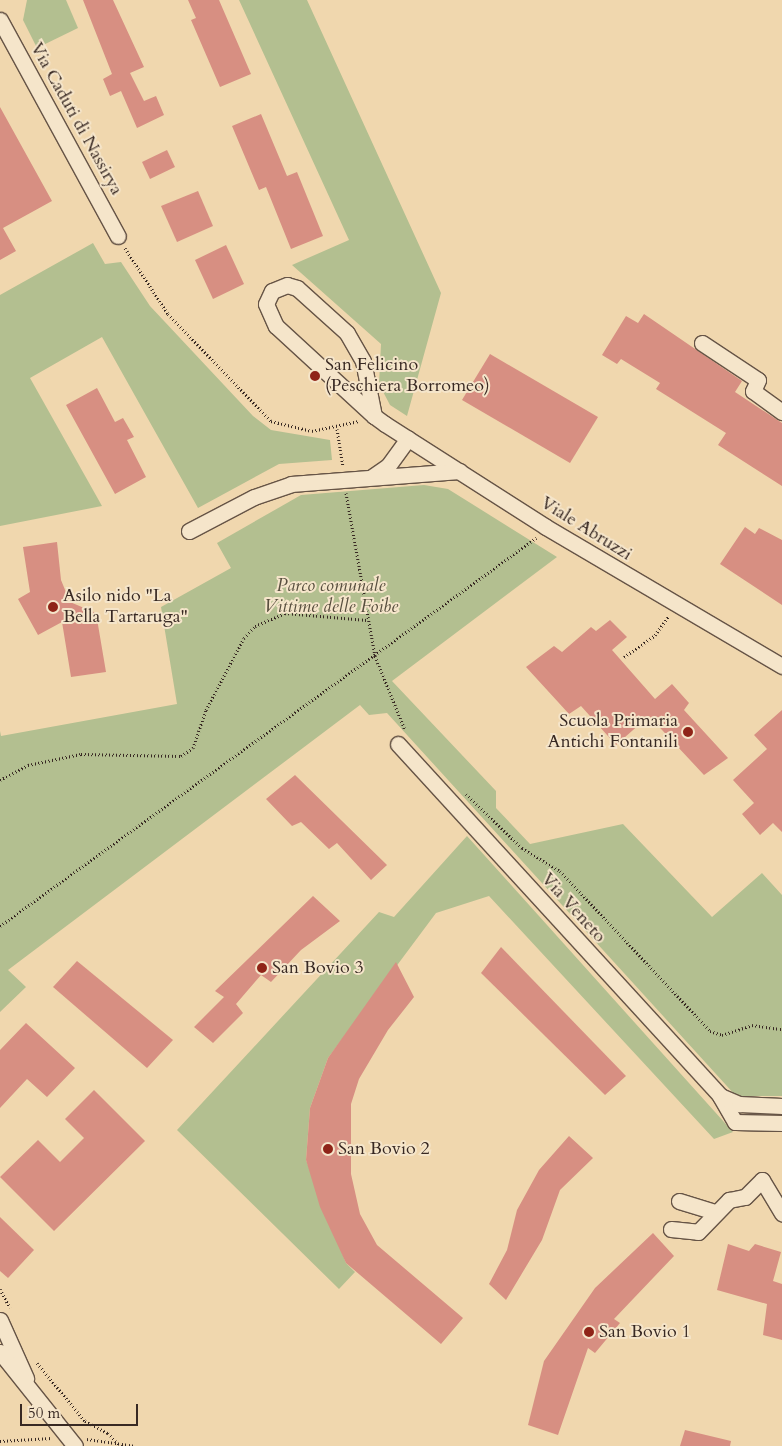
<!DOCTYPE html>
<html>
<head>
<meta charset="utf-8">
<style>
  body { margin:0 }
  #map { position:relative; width:782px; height:1446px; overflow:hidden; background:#f0d7ae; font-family:Cardo,serif }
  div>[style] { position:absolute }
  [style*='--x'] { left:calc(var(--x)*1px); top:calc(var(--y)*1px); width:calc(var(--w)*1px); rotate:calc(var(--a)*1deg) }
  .green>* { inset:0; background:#b3bf90 }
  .building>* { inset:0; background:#d78f82 }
  .path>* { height:3px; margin-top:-1.5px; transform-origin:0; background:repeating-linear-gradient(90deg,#382923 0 1px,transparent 0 3.5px) }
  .roads { filter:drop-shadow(1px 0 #665446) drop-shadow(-1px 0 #665446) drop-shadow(0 1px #665446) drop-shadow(0 -1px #665446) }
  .minor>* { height:15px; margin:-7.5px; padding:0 7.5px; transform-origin:7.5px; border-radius:7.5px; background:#f5e5ca }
  .dots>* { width:14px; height:14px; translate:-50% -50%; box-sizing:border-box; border:2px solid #f5e5ca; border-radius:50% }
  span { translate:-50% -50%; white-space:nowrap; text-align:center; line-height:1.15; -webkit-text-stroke:4px #f5e5ca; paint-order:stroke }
  .street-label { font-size:18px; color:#382923 }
  .poi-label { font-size:18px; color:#382923 }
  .left { translate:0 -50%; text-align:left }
  .right { translate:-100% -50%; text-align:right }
  .park-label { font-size:18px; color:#574e3e; font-style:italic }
  .scale { position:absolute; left:20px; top:1404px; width:118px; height:22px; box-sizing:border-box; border:2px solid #382923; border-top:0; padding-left:6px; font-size:15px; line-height:18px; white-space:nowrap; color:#382923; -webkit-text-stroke:4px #f5e5ca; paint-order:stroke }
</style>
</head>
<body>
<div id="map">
  <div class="green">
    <i style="clip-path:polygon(27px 0,66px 0,78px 28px,37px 48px,23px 20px)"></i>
    <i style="clip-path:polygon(239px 0,307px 0,441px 293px,407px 416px,390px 405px,379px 384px,381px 344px,292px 265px,349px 240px)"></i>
    <i style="clip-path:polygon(93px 243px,105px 264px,121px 262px,150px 306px,253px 416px,271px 430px,330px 440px,332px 460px,279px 464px,198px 508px,102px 337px,30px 378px,102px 506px,0 526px,0 295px)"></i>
    <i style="clip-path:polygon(424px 485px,448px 489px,557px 557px,392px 681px,496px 791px,496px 808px,530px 844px,623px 824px,712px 917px,762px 873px,782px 895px,782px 1096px,736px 1096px,387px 713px,369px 715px,360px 705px,8px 970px,26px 987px,0 1012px,0 731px,1px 736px,177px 704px,161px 607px,231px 568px,217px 543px,301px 495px)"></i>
    <i style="clip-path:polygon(467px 836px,733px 1132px,714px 1139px,489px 896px,436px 913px,328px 1058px,310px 1108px,306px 1160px,346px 1263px,355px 1272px,339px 1289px,177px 1130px,379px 912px,394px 917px)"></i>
  </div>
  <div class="building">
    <i style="clip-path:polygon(83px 0,113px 0,144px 67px,130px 73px,144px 101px,156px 96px,164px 115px,137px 128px,121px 91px,110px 96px,103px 79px,112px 74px)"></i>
    <i style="clip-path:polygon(188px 0,219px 0,251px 74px,220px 87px,191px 20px,196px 18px)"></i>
    <i style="clip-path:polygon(0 107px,52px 201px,3px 228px,16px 251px,0 260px)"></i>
    <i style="clip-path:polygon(261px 114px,287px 176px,297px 172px,323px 236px,291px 249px,266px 187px,259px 190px,232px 126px)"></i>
    <i style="clip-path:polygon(167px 150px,175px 167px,150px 179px,142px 162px)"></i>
    <i style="clip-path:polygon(198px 191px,213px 226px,177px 242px,161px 206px)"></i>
    <i style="clip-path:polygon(226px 245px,244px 284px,213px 299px,195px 260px)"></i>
    <i style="clip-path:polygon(644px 314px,742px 381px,735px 392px,782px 423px,782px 486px,718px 445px,726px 433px,656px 389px,660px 383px,621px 359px,617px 364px,602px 355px,626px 316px,638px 323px)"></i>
    <i style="clip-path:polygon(490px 354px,598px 417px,570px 463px,462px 400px)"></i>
    <i style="clip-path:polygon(97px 388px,115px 422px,123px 418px,134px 437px,127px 440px,146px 477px,115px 494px,66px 405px)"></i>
    <i style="clip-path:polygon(745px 527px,755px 534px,759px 528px,782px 540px,782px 605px,720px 564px)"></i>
    <i style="clip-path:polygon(57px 542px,61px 580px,70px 602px,96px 613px,106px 672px,71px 677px,62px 622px,38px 635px,18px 599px,30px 592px,23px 547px)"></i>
    <i style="clip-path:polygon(610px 620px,627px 637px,612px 650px,655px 699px,672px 684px,689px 703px,684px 710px,728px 758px,704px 775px,649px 716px,616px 745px,581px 706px,569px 714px,526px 667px,554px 646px,562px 652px,591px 627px,596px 631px)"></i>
    <i style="clip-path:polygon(782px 710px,782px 832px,773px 823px,760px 835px,742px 814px,754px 803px,733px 780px,767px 749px,754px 735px)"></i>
    <i style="clip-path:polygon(295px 775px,387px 865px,371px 880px,337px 843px,329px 849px,301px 822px,292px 826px,266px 799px)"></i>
    <i style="clip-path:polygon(313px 896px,340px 921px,301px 950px,271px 982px,261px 975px,236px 1004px,243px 1013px,213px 1043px,194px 1027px,224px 997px,215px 991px)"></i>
    <i style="clip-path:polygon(501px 947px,626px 1076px,605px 1095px,481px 973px)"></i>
    <i style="clip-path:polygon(77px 961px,173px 1040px,147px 1068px,53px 987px)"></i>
    <i style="clip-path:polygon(396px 962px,414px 997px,388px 1030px,359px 1079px,351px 1104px,351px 1174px,360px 1214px,377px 1245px,463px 1318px,441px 1344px,346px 1263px,320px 1207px,306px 1160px,310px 1108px,328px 1058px)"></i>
    <i style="clip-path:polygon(26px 1023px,75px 1068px,47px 1097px,27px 1079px,0 1108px,0 1050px)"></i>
    <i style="clip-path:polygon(94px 1090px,145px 1141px,54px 1231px,0 1177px,38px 1140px,60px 1162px,84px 1138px,65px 1119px)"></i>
    <i style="clip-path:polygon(569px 1136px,593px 1158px,560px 1190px,542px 1240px,506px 1300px,489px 1284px,507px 1250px,517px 1210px,539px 1170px)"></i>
    <i style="clip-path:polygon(0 1217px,34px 1250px,8px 1278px,0 1271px)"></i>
    <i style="clip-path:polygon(653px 1233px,674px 1256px,614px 1319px,620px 1323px,595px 1353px,588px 1348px,558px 1435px,528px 1425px,544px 1361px,595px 1288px)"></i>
    <i style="clip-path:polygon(728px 1244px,749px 1251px,755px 1244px,781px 1252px,773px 1281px,782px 1284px,782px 1340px,763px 1335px,767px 1304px,717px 1290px)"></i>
    <i style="clip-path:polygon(685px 1430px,731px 1441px,730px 1446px,680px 1446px)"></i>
  </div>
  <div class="path">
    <i style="--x:125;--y:248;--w:79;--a:56.9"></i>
    <i style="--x:168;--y:314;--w:149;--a:46.1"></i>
    <i style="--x:271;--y:421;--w:42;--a:13.7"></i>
    <i style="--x:312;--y:431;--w:48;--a:-12"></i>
    <i style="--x:337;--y:429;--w:38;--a:81"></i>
    <i style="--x:346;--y:493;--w:166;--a:79.9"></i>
    <i style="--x:375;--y:656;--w:80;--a:67.9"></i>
    <i style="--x:624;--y:657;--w:38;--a:-35"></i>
    <i style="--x:655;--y:635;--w:24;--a:-54"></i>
    <i style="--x:0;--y:780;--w:32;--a:-28"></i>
    <i style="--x:28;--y:765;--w:54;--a:-11.7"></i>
    <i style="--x:81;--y:754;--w:100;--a:1.1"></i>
    <i style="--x:181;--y:756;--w:14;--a:-34"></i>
    <i style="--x:193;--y:748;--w:40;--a:-71.1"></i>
    <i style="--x:206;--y:710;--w:81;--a:-62.2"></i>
    <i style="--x:244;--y:638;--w:16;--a:-47"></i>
    <i style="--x:255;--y:626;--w:33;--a:-23"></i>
    <i style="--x:285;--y:613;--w:82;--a:4.9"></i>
    <i style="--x:466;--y:794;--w:78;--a:44"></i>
    <i style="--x:522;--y:848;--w:44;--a:31.2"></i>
    <i style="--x:560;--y:871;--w:219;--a:46.8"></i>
    <i style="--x:710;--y:1031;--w:13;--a:18"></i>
    <i style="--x:722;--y:1035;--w:32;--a:-18"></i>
    <i style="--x:752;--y:1025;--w:30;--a:8"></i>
    <i style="--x:0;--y:926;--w:662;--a:-35.9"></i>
    <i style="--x:0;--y:1289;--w:21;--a:62"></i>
    <i style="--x:37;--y:1363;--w:75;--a:50.4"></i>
    <i style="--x:85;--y:1421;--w:26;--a:28"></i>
    <i style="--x:108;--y:1433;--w:18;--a:47"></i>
    <i style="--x:87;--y:1439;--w:49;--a:8.1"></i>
    <i style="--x:0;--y:1441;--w:52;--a:-3.3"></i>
  </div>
  <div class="roads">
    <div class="minor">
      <i style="--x:0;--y:20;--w:246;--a:61.4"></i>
      <i style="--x:702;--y:343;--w:67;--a:33.5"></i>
      <i style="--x:758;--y:380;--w:12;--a:114"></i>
      <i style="--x:753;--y:391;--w:36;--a:36"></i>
      <i style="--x:374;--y:416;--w:56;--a:-101.3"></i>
      <i style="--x:363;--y:361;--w:32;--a:-120"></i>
      <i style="--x:347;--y:333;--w:67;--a:-138"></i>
      <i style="--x:297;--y:288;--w:10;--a:-163"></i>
      <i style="--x:287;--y:285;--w:16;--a:158"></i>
      <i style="--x:272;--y:291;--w:14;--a:115"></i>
      <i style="--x:266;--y:304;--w:24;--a:66"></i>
      <i style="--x:276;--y:326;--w:133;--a:42.6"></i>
      <i style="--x:374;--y:416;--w:14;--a:36"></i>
      <i style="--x:385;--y:424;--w:191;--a:32.6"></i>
      <i style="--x:546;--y:527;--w:274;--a:30.5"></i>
      <i style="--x:372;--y:477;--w:19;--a:-35"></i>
      <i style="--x:388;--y:466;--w:34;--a:-54"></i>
      <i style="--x:189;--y:531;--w:73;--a:-27.6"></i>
      <i style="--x:254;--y:497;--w:39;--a:-19"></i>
      <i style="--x:291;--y:484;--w:169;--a:-4.4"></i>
      <i style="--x:398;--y:744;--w:477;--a:47.5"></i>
      <i style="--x:720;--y:1096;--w:30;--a:60"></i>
      <i style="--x:735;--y:1122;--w:47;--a:1.2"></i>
      <i style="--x:720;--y:1096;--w:21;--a:23"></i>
      <i style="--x:739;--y:1104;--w:43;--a:2.7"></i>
      <i style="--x:679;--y:1201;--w:38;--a:17"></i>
      <i style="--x:671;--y:1229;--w:27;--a:6"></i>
      <i style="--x:698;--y:1232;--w:45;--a:-45.9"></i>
      <i style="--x:729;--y:1200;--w:16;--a:-11"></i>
      <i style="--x:745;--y:1197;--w:24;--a:-45"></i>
      <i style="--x:762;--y:1180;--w:39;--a:59"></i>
      <i style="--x:0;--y:1320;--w:64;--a:65.9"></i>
      <i style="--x:0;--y:1352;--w:120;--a:51.4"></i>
    </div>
  </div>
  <div class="dots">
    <i style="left:315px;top:376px;background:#8f2418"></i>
    <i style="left:53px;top:607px;background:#8f2418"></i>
    <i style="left:688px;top:732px;background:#8f2418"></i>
    <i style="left:262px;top:968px;background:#8f2418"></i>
    <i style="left:328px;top:1149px;background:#8f2418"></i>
    <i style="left:589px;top:1332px;background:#8f2418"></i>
  </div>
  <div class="street-label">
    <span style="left:76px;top:119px;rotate:61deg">Via Caduti di Nassirya</span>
    <span style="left:586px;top:529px;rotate:32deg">Viale Abruzzi</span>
    <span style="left:573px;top:908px;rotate:48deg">Via Veneto</span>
  </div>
  <div class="poi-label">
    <span class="left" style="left:325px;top:376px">San Felicino<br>(Peschiera Borromeo)</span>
    <span class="left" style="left:63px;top:607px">Asilo nido "La<br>Bella Tartaruga"</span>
    <span class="right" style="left:678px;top:732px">Scuola Primaria<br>Antichi Fontanili</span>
    <span class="left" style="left:272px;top:968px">San Bovio 3</span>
    <span class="left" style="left:338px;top:1149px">San Bovio 2</span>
    <span class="left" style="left:599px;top:1332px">San Bovio 1</span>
  </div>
  <div class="park-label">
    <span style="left:331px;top:597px">Parco comunale<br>Vittime delle Foibe</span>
  </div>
  <div class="scale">50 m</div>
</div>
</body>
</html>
